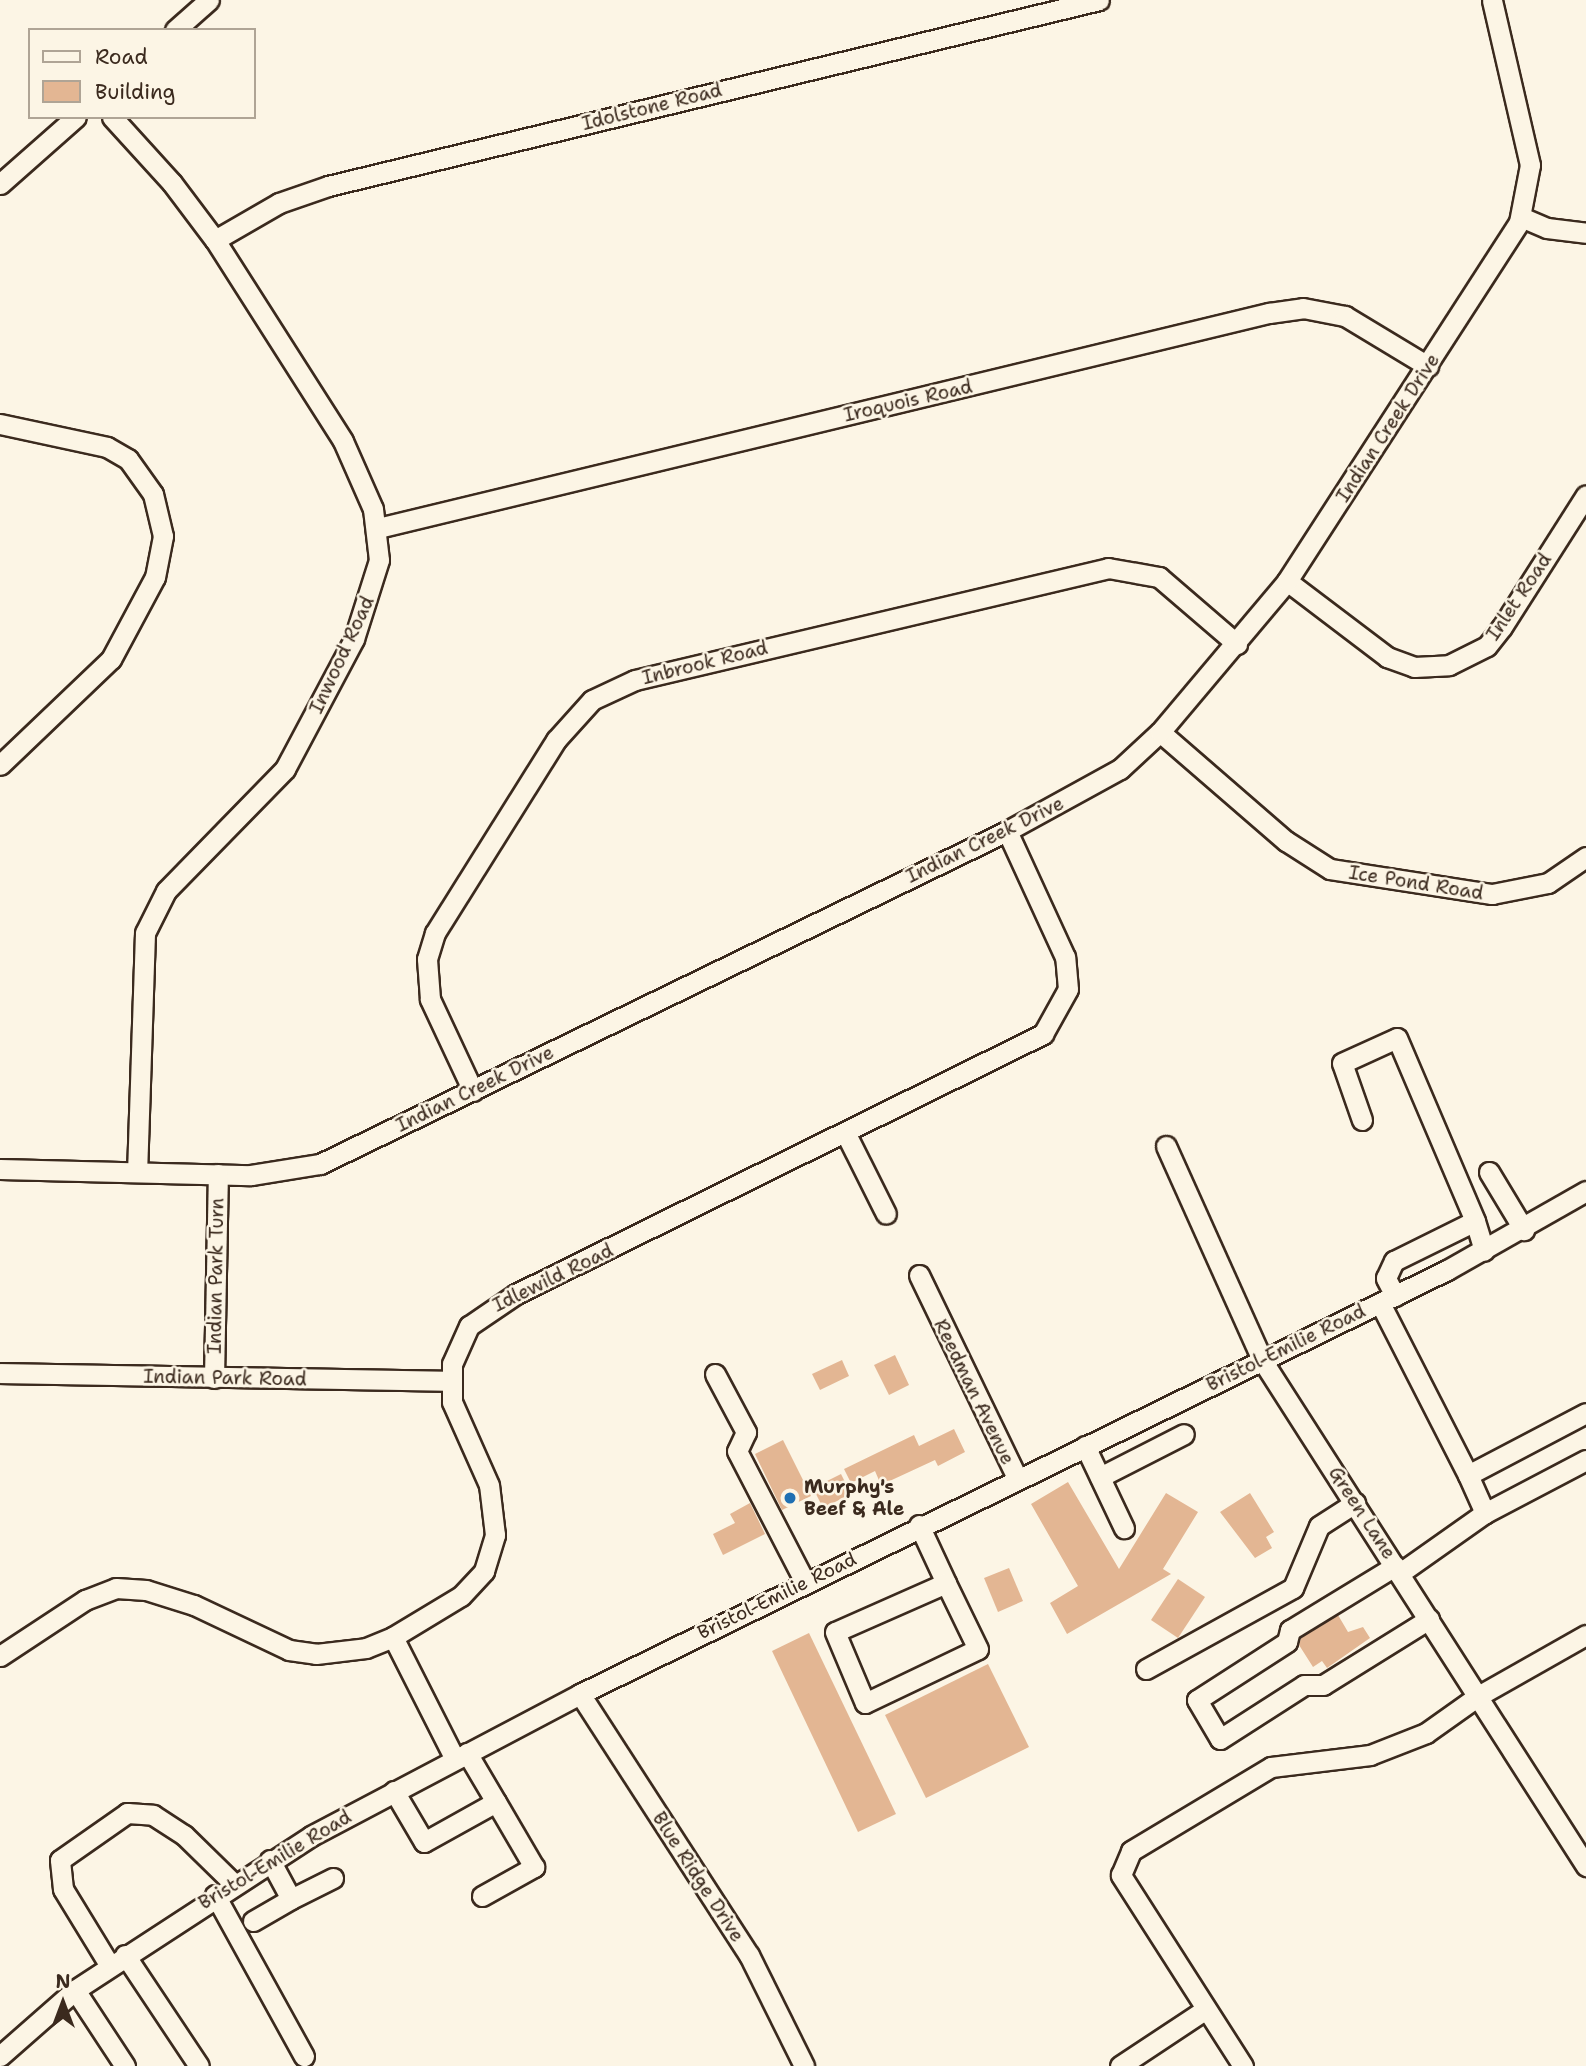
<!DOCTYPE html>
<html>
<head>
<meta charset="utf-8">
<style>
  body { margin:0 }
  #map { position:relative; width:1586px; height:2066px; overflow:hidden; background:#fcf5e5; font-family:"Shantell Sans",sans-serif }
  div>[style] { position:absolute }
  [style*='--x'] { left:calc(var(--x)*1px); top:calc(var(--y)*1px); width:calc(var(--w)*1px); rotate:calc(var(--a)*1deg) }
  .building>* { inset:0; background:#e3b693 }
  .roads { filter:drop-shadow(2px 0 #3b2a1e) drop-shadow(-2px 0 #3b2a1e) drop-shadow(0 2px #3b2a1e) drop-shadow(0 -2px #3b2a1e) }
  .minor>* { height:19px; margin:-9.5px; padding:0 9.5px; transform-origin:9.5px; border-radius:9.5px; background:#fcf5e5 }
  .dots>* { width:19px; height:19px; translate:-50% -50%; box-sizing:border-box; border:4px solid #fcf5e5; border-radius:50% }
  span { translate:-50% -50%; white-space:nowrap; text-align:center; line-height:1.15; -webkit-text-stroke:5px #fcf5e5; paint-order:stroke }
  .street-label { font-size:19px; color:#3b2a1e }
  .poi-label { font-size:19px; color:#3b2a1e; font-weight:700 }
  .left { translate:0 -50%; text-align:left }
  .legend { position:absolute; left:28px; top:28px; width:228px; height:91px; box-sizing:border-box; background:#fcf5e5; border:2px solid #afa495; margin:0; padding:9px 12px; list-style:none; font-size:21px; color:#3b2a1e }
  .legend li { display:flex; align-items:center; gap:14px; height:35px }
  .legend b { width:35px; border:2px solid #afa495 }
  .north { position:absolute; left:28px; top:1968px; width:70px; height:70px; -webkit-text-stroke:5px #fcf5e5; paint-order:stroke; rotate:0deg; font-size:19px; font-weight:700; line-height:28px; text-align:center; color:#3b2a1e }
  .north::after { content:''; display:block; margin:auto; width:24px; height:32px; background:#3b2a1e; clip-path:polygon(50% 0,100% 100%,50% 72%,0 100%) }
</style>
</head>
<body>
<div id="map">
  <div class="building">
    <i style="clip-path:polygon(895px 1355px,909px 1385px,889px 1395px,874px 1365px)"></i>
    <i style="clip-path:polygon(842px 1360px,849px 1376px,820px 1390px,812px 1374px)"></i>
    <i style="clip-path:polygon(954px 1429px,965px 1452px,938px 1466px,935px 1460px,881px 1485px,875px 1471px,851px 1483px,844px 1469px,914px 1435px,919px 1446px)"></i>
    <i style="clip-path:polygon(783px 1440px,811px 1496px,782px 1510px,755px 1454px)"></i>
    <i style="clip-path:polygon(841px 1474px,851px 1494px,823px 1508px,813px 1488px)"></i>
    <i style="clip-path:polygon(1068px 1482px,1119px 1569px,1166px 1493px,1198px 1512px,1163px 1569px,1171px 1574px,1067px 1634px,1050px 1603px,1078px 1586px,1031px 1504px)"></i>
    <i style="clip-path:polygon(1250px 1493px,1274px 1532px,1266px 1537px,1272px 1548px,1255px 1558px,1220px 1512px)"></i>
    <i style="clip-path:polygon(750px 1503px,765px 1534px,723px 1555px,713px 1534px,735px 1523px,730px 1514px)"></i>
    <i style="clip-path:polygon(1009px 1568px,1023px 1601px,998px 1612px,984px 1578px)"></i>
    <i style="clip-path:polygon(1178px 1579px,1205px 1597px,1178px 1638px,1151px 1620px)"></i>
    <i style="clip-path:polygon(1338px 1615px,1348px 1632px,1363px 1627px,1370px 1638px,1327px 1668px,1322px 1661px,1313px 1667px,1299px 1645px,1301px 1638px)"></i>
    <i style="clip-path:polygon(809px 1633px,896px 1814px,858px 1832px,772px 1651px)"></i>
    <i style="clip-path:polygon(988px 1664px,1029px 1747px,926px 1798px,885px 1715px)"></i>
  </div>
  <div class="roads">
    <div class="minor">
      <i style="--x:175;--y:30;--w:45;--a:-41.4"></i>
      <i style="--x:112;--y:117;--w:89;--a:47.7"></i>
      <i style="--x:172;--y:183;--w:71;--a:53"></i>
      <i style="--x:215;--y:240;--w:238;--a:57.5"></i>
      <i style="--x:343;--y:441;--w:74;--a:66.2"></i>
      <i style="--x:373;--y:509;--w:51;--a:83.3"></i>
      <i style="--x:379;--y:560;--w:83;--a:107.6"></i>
      <i style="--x:354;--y:639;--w:147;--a:118"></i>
      <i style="--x:285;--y:769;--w:170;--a:134.3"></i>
      <i style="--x:166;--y:891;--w:47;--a:116.6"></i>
      <i style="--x:145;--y:933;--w:239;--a:91.9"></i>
      <i style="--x:0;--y:184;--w:101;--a:-41.4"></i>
      <i style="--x:1521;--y:217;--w:28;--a:23"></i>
      <i style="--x:1547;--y:228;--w:39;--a:7"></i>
      <i style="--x:215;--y:240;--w:74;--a:-30"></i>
      <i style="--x:279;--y:203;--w:52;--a:-19.1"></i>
      <i style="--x:328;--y:186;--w:793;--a:-13.56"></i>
      <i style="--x:0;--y:424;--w:109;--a:12.1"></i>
      <i style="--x:107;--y:447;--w:24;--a:30"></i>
      <i style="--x:128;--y:459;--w:43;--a:54.5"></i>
      <i style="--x:153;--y:494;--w:43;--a:76.6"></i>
      <i style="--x:163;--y:536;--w:42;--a:101"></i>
      <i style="--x:155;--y:577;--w:93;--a:118.2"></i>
      <i style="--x:111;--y:659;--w:153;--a:136.3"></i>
      <i style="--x:378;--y:528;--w:917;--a:-13.57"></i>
      <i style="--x:1269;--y:313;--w:34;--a:-8"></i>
      <i style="--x:1303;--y:308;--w:43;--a:10.8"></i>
      <i style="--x:1345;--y:316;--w:97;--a:31.1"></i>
      <i style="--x:1287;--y:581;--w:126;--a:37.2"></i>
      <i style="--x:1387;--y:657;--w:29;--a:20"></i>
      <i style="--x:1414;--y:667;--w:35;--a:-3"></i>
      <i style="--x:1449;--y:665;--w:42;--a:-26.6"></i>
      <i style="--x:1487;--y:646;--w:24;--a:-52"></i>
      <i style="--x:1502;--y:627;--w:156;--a:-57.5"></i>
      <i style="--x:1160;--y:732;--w:167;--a:40.9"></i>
      <i style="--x:1286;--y:841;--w:52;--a:32.5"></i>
      <i style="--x:1330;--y:869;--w:164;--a:8.8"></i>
      <i style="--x:1492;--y:894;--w:57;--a:-11.1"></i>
      <i style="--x:1548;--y:883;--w:46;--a:-34.4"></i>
      <i style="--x:473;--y:1091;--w:102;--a:-115.1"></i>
      <i style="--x:430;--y:999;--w:40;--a:-94.3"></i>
      <i style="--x:427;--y:959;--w:27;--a:-73"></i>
      <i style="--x:435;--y:933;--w:228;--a:-57.9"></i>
      <i style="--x:556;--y:740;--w:54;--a:-48"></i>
      <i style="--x:592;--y:700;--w:47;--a:-24.9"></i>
      <i style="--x:635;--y:680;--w:486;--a:-13.3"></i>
      <i style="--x:1108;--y:568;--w:52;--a:10"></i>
      <i style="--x:1159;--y:577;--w:103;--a:40.7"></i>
      <i style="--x:1362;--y:1120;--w:60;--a:-109.3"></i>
      <i style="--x:1342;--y:1063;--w:60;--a:-24.4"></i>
      <i style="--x:1397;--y:1038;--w:199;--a:66.9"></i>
      <i style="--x:846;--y:1134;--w:89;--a:63.4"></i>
      <i style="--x:1166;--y:1146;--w:235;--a:65.8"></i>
      <i style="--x:1262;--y:1360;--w:601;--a:57.37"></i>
      <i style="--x:0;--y:1169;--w:251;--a:1.4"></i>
      <i style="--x:251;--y:1175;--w:70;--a:-9.1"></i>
      <i style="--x:320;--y:1164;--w:763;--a:-25.86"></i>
      <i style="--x:1007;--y:831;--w:129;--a:-28.8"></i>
      <i style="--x:1120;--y:769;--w:54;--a:-42.8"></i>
      <i style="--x:1160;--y:732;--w:197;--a:-49.9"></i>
      <i style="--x:1287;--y:581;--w:427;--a:-57.1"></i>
      <i style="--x:1519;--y:222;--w:58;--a:-79.1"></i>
      <i style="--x:1530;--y:165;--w:169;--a:-103"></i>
      <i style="--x:1489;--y:1172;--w:68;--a:58.9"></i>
      <i style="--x:919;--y:1275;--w:225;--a:64.2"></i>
      <i style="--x:1395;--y:1296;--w:20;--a:-117"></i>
      <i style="--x:1386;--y:1278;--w:19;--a:-65"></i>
      <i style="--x:1394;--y:1261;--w:90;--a:-26.3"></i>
      <i style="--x:1475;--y:1221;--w:31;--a:73"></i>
      <i style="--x:1380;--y:1303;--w:193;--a:62.9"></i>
      <i style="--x:1468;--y:1475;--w:133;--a:-27.7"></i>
      <i style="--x:0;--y:1373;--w:450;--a:1"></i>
      <i style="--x:715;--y:1374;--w:66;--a:61.9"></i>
      <i style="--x:746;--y:1432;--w:21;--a:115"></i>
      <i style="--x:737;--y:1451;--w:148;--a:62.6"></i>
      <i style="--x:214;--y:1378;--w:204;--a:-88.9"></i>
      <i style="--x:1085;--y:1446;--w:91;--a:64.6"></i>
      <i style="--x:1468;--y:1475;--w:42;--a:65.9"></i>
      <i style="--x:1485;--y:1513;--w:114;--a:-27.7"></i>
      <i style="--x:1100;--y:1477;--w:94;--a:-27.1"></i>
      <i style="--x:919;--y:1525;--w:64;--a:65"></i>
      <i style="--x:946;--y:1583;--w:121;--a:156.2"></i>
      <i style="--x:835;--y:1632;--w:77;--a:67.1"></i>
      <i style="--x:865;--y:1703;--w:125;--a:-25.5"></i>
      <i style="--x:978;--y:1649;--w:73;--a:-115.9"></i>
      <i style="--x:1395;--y:1566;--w:123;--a:148.6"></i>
      <i style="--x:1290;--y:1630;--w:12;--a:104"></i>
      <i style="--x:1287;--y:1642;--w:107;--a:147.2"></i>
      <i style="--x:1197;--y:1700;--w:45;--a:59.5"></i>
      <i style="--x:1220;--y:1739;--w:100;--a:-32.7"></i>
      <i style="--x:1304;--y:1685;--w:19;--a:0"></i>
      <i style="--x:1323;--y:1685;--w:125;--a:-31.9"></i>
      <i style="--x:1400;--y:1573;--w:104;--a:-35.2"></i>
      <i style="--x:393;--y:1637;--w:137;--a:63.1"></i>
      <i style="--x:0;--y:1656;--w:102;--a:-33.4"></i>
      <i style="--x:85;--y:1600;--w:33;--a:-21"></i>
      <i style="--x:116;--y:1588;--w:30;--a:4"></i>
      <i style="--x:146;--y:1590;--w:50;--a:17.4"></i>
      <i style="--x:194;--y:1605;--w:105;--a:25.3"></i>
      <i style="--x:289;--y:1650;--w:27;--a:8"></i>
      <i style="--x:316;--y:1654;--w:50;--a:-6.8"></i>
      <i style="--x:366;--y:1648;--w:29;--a:-22"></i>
      <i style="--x:393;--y:1637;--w:79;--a:-31.1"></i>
      <i style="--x:461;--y:1596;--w:34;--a:-47"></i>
      <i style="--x:484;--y:1571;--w:38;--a:-73"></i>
      <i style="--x:495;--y:1535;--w:50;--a:-96.8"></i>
      <i style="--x:489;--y:1485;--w:91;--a:-114"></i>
      <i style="--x:452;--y:1402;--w:38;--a:-90"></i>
      <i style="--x:452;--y:1364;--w:42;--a:-65.9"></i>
      <i style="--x:469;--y:1326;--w:57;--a:-34.2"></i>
      <i style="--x:516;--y:1294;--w:588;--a:-26.26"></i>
      <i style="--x:1043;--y:1034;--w:51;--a:-60.9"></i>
      <i style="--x:1068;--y:989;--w:32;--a:-95"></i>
      <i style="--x:1065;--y:957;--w:139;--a:-114.7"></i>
      <i style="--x:1146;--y:1669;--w:168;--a:-28.9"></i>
      <i style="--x:1293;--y:1588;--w:67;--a:-67.2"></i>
      <i style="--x:1319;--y:1526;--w:43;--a:-32.6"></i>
      <i style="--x:580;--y:1694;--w:311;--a:57.1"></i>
      <i style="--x:749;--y:1955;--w:124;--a:63.6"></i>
      <i style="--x:394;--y:1791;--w:59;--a:59.5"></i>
      <i style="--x:424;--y:1842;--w:82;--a:-29.1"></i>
      <i style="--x:496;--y:1802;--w:57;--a:-120.6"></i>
      <i style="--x:270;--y:1860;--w:44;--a:61.7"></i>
      <i style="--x:291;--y:1899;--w:47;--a:-26.6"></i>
      <i style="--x:215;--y:1895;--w:184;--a:61.1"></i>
      <i style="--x:482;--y:1896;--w:60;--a:-29.1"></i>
      <i style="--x:534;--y:1867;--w:75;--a:-120.3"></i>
      <i style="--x:253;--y:1921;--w:44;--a:-30.1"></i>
      <i style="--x:125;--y:1955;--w:133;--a:56.3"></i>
      <i style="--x:110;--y:1966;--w:90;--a:-121.4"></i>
      <i style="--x:63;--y:1889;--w:29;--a:-96"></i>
      <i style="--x:60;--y:1860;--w:82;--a:-35"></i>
      <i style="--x:127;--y:1813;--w:26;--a:4"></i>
      <i style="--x:153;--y:1815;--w:37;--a:33"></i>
      <i style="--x:184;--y:1835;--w:69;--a:44.4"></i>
      <i style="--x:75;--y:1990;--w:91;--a:56.7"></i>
      <i style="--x:0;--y:2056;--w:100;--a:-41.3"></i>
      <i style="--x:75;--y:1990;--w:282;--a:-33.1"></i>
      <i style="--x:311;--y:1836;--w:304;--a:-27.8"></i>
      <i style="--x:580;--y:1694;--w:965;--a:-26.06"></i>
      <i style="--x:1447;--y:1270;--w:160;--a:-29.6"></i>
      <i style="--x:1120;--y:2066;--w:103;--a:-33.5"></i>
      <i style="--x:1243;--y:2066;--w:227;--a:-122.6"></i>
      <i style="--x:1121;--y:1875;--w:26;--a:-67"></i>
      <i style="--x:1131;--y:1851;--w:163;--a:-31"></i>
      <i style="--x:1271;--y:1767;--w:100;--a:-6.9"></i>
      <i style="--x:1370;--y:1755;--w:60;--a:-21.4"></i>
      <i style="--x:1426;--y:1733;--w:64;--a:-35.4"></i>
      <i style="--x:1478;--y:1696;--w:124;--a:-29.5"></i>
    </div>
  </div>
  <div class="dots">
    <i style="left:790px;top:1498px;background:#1f6fb2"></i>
  </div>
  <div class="street-label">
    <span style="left:652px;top:107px;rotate:-14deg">Idolstone Road</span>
    <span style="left:908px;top:401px;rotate:-13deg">Iroquois Road</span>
    <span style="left:1388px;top:428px;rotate:-57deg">Indian Creek Drive</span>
    <span style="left:1519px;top:597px;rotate:-56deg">Inlet Road</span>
    <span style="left:342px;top:655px;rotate:-65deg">Inwood Road</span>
    <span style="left:705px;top:663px;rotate:-14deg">Inbrook Road</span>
    <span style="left:985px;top:840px;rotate:-26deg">Indian Creek Drive</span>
    <span style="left:1416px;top:883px;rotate:9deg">Ice Pond Road</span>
    <span style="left:475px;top:1089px;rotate:-26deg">Indian Creek Drive</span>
    <span style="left:216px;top:1276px;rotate:-89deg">Indian Park Turn</span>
    <span style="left:553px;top:1278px;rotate:-26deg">Idlewild Road</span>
    <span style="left:1286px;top:1348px;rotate:-26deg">Bristol-Emilie Road</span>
    <span style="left:225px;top:1378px;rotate:1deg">Indian Park Road</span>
    <span style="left:974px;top:1392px;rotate:64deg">Reedman Avenue</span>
    <span style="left:1362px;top:1513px;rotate:57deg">Green Lane</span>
    <span style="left:777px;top:1596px;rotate:-26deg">Bristol-Emilie Road</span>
    <span style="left:275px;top:1860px;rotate:-31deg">Bristol-Emilie Road</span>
    <span style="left:698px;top:1877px;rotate:57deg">Blue Ridge Drive</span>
  </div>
  <div class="poi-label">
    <span class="left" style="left:804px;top:1498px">Murphy's<br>Beef &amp; Ale</span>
  </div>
  <ul class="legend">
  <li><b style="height:9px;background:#fcf5e5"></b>Road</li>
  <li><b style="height:19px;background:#e3b693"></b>Building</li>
  </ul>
  <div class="north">N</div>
</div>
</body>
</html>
